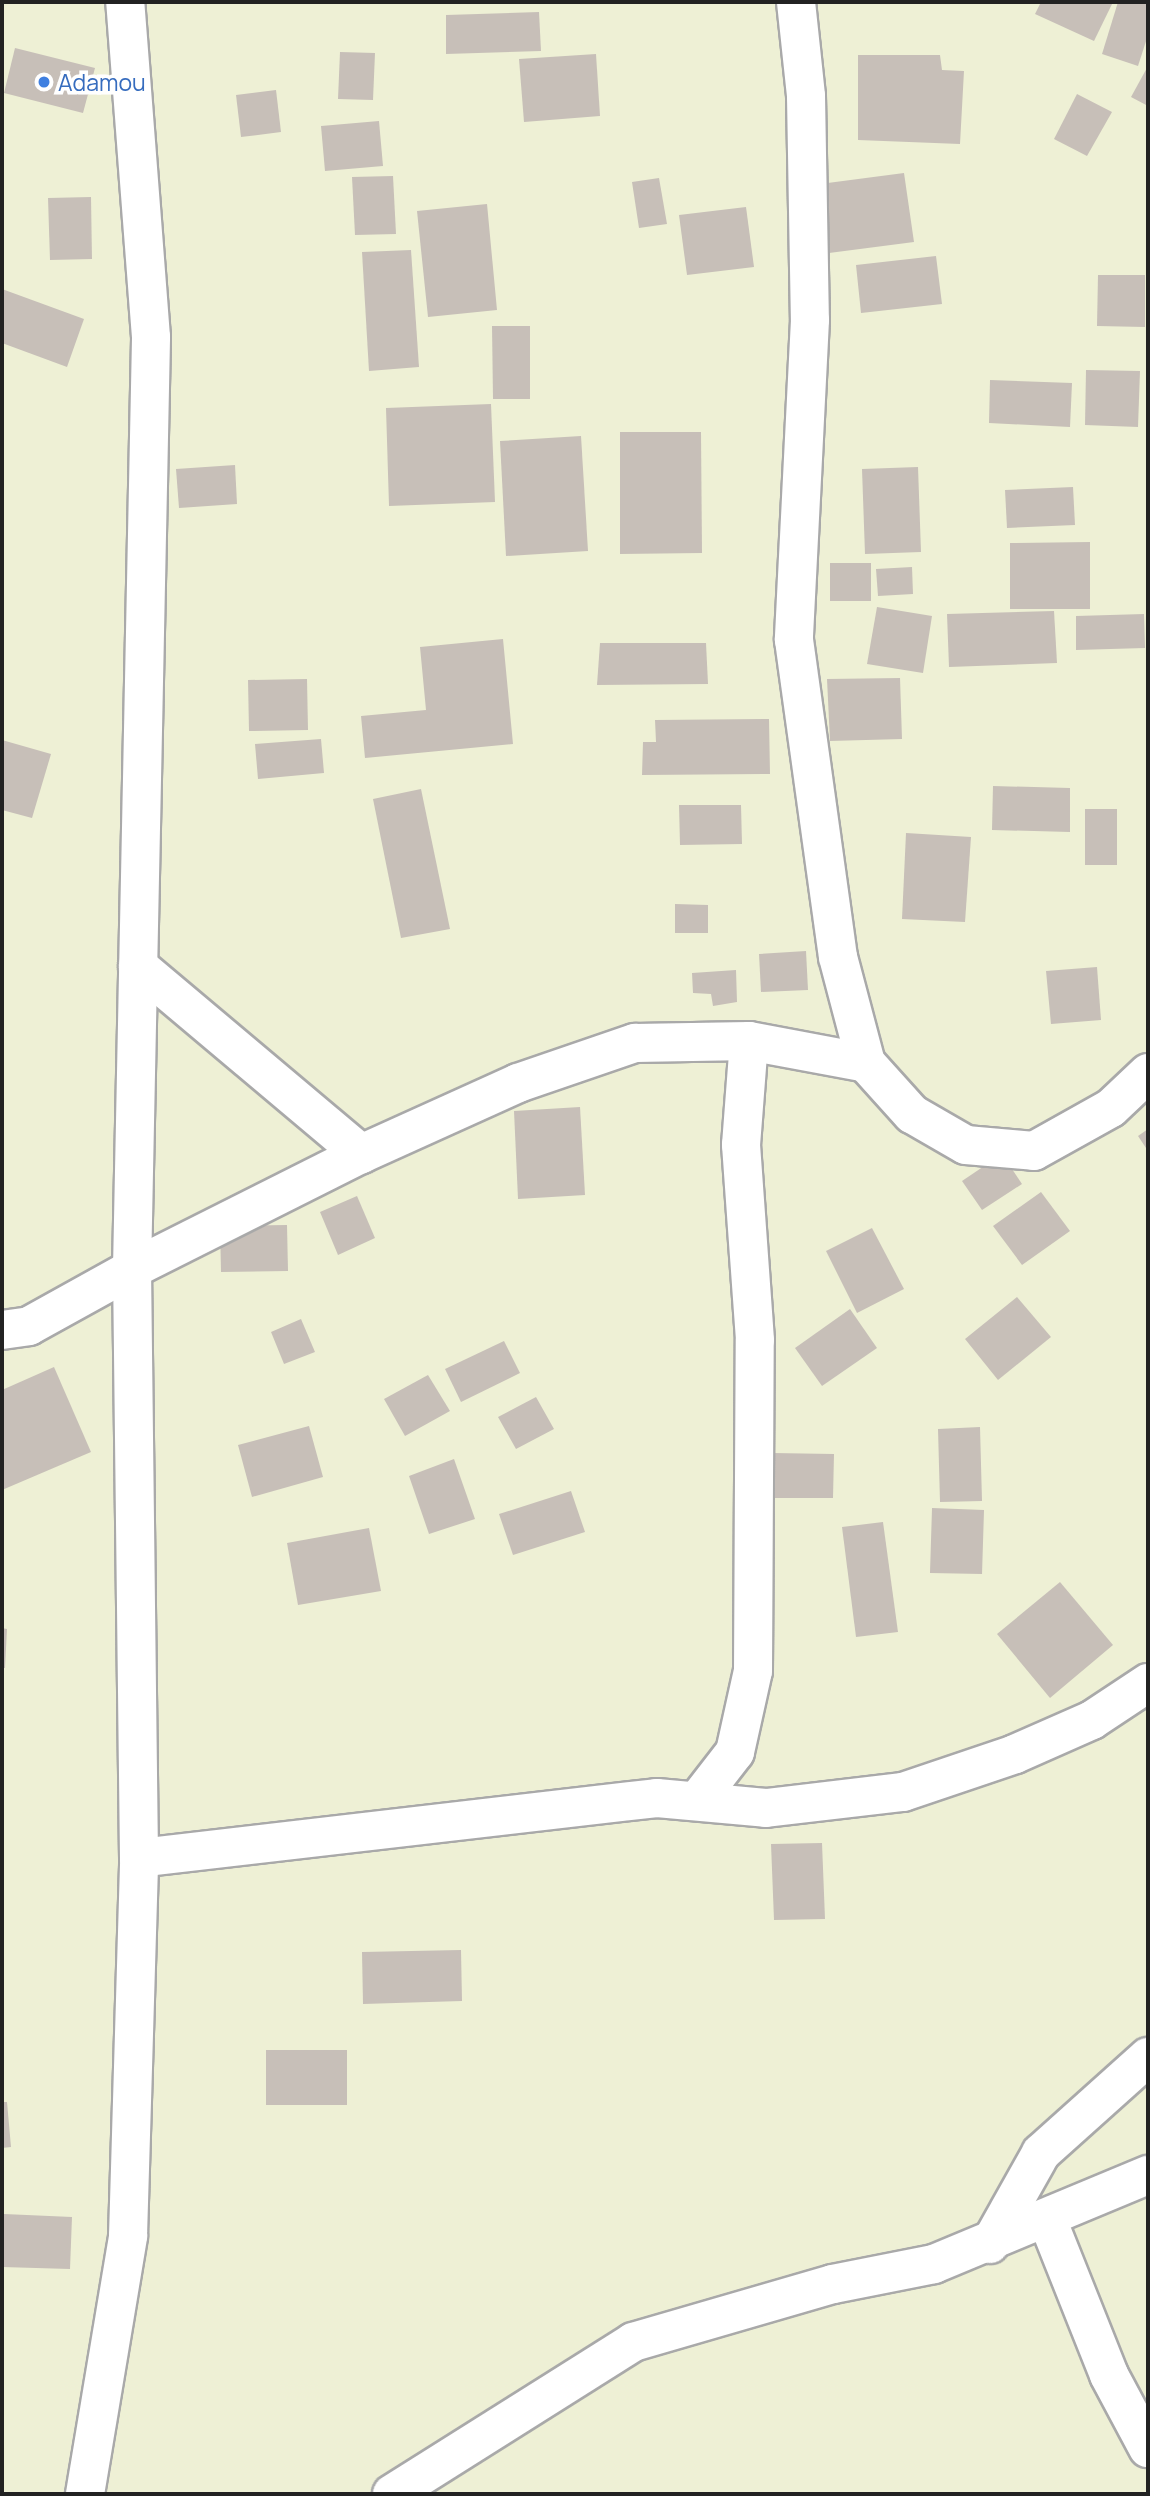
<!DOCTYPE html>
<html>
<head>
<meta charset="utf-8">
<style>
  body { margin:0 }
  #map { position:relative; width:1150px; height:2496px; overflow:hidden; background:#f2efe9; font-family:Manrope,sans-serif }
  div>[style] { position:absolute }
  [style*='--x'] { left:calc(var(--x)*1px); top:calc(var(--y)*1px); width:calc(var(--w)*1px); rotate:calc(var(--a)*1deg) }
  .farmland>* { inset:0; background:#eef0d5 }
  .building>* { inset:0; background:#c7bfb8 }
  .roads { filter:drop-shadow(2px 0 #a9a9a9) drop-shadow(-2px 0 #a9a9a9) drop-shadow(0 2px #a9a9a9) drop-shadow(0 -2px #a9a9a9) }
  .street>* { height:38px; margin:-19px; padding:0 19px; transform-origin:19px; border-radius:19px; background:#fff }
  .dots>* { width:19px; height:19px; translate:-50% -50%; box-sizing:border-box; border:4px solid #fff; border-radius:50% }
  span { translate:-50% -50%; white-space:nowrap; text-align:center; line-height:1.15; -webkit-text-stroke:7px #fff; paint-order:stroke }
  .shop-label { font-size:23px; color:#366cbe }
  .left { translate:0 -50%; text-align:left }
  .frame { position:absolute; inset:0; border:4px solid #222; pointer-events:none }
</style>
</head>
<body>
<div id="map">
  <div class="farmland">
    <i style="clip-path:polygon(2px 2px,1148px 2px,1148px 2494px,2px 2494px)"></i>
  </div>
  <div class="building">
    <i style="clip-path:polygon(1041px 2px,1113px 2px,1094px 41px,1035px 14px)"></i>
    <i style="clip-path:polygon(1118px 2px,1148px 2px,1148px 35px,1138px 66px,1102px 54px)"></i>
    <i style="clip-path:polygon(539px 12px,541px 51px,446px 54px,446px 15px)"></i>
    <i style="clip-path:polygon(15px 48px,95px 68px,83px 113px,4px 93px)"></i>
    <i style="clip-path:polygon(340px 52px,375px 53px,373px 100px,338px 99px)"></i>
    <i style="clip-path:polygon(596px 54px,600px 116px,524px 122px,519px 59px)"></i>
    <i style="clip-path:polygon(858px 55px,940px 55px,942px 70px,964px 71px,960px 144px,858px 140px)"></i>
    <i style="clip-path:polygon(1148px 66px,1148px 106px,1131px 97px)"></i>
    <i style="clip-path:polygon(276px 90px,281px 132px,241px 137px,236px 95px)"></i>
    <i style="clip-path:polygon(1077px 94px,1112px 112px,1087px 156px,1054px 139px)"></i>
    <i style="clip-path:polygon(379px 121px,383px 166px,325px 171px,321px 126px)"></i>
    <i style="clip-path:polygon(904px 173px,914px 242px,829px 253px,820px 184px)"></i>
    <i style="clip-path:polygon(393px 176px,396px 234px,355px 235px,352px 177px)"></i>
    <i style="clip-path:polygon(659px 178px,667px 224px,639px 228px,632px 182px)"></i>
    <i style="clip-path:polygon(91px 197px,92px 259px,50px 260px,48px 198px)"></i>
    <i style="clip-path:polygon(487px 204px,497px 310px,428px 317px,417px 211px)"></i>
    <i style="clip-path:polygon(746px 207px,754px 267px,687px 275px,679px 215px)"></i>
    <i style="clip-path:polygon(411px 250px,419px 367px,369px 371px,362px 252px)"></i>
    <i style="clip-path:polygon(936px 256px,942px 304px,861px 313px,856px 265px)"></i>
    <i style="clip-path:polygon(1098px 275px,1145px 275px,1145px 327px,1097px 326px)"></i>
    <i style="clip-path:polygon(2px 289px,84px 319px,67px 367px,2px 343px)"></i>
    <i style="clip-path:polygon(492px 326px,530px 326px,530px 399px,493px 399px)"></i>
    <i style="clip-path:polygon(1086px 370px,1140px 371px,1138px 427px,1085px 425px)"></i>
    <i style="clip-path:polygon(990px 380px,1072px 383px,1070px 427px,989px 423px)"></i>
    <i style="clip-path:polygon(491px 404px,495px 502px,389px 506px,386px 408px)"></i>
    <i style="clip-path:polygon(620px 432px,701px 432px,702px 553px,620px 554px)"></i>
    <i style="clip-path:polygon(581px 436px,588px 551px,506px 556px,500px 441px)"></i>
    <i style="clip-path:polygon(235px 465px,237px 504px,179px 508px,176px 469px)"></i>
    <i style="clip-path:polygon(918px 467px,921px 552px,865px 554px,862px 469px)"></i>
    <i style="clip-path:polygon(1073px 487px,1075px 525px,1007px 528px,1005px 490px)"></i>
    <i style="clip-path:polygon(1090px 542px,1090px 609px,1010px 609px,1010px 543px)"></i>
    <i style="clip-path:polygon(830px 563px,871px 563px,871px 601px,830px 601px)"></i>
    <i style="clip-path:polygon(912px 567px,913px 594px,878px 596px,876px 569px)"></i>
    <i style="clip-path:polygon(877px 607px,932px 616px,923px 673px,867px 664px)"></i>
    <i style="clip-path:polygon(1054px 611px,1057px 663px,949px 667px,947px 614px)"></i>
    <i style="clip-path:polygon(1144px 614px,1145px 648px,1076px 650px,1076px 616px)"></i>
    <i style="clip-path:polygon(503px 639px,513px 744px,365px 758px,361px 716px,426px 710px,420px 647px)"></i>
    <i style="clip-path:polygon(600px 643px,706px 643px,708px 684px,597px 685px)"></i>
    <i style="clip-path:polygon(900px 678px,902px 739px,830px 741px,827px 679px)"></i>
    <i style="clip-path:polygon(307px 679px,308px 730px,249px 731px,248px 680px)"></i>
    <i style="clip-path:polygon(769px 719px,770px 774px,642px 775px,643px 742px,656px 742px,655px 720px)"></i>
    <i style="clip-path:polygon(321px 739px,324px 773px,258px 779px,255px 744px)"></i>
    <i style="clip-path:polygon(2px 740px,51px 754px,32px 818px,2px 810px)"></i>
    <i style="clip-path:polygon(993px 786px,1070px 788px,1070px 832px,992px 830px)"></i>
    <i style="clip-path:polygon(421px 789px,450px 929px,401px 938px,373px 799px)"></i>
    <i style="clip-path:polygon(679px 805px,741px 805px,742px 844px,680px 845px)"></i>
    <i style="clip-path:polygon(1085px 809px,1117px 809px,1117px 865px,1085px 865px)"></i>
    <i style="clip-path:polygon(906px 833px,971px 837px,965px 922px,902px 919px)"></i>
    <i style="clip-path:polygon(675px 904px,708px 905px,708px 933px,675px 933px)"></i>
    <i style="clip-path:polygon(806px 951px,808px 990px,761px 992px,759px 954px)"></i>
    <i style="clip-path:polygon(1097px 967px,1101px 1020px,1051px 1024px,1046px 971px)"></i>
    <i style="clip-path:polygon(736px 970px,737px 1002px,713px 1006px,711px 994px,693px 993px,692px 973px)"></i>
    <i style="clip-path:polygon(580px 1107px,585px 1195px,518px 1199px,514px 1111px)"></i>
    <i style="clip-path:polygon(1148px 1129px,1148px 1151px,1138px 1136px)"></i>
    <i style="clip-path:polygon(1002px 1154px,1022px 1184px,982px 1210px,962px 1181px)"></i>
    <i style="clip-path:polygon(1041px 1192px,1070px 1231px,1022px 1265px,993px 1226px)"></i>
    <i style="clip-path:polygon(357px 1196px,375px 1238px,338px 1255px,320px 1212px)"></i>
    <i style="clip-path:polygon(287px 1225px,288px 1271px,221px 1272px,220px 1226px)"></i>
    <i style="clip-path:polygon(872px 1228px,904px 1289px,857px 1313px,826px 1251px)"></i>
    <i style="clip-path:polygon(1017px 1297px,1051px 1337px,998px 1380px,965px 1339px)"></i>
    <i style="clip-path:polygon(850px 1309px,877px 1348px,822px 1386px,795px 1348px)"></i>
    <i style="clip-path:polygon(301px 1319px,315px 1352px,284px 1364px,271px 1332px)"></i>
    <i style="clip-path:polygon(504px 1341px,520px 1373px,461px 1402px,445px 1369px)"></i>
    <i style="clip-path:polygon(54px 1367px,91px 1452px,2px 1490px,2px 1390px)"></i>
    <i style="clip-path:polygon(428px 1375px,450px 1411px,405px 1436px,384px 1399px)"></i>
    <i style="clip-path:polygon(536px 1397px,554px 1429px,516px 1449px,498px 1417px)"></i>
    <i style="clip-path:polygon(309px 1426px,323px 1477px,252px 1497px,238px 1445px)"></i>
    <i style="clip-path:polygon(980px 1427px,982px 1501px,940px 1502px,938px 1429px)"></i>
    <i style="clip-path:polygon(772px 1453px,834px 1454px,833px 1498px,772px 1498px)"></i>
    <i style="clip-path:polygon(454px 1459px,475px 1519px,429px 1534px,409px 1476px)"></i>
    <i style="clip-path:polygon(571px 1491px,585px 1532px,513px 1555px,499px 1514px)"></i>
    <i style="clip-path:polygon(932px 1508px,984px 1510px,982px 1574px,930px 1573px)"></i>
    <i style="clip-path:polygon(883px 1522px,898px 1632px,856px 1637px,842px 1527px)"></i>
    <i style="clip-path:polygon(369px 1528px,381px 1591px,298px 1605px,287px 1543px)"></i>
    <i style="clip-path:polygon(1060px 1582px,1113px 1645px,1050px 1698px,997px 1634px)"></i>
    <i style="clip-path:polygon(2px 1628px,7px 1629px,5px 1668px,2px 1668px)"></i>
    <i style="clip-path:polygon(822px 1843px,825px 1919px,774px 1920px,771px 1844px)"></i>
    <i style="clip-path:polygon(461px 1950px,462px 2001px,363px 2004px,362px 1952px)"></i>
    <i style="clip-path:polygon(266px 2050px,347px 2050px,347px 2105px,266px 2105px)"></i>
    <i style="clip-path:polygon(2px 2102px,7px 2102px,11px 2147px,2px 2148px)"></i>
    <i style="clip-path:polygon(4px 2214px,72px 2217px,70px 2269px,2px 2267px)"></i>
  </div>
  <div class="roads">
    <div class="street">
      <i style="--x:796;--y:2;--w:95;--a:83.9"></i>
      <i style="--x:806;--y:96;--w:224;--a:89"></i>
      <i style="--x:810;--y:320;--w:320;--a:92.9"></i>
      <i style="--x:794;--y:640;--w:320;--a:82.1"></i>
      <i style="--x:838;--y:957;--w:110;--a:75.2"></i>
      <i style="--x:866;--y:1063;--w:69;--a:48"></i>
      <i style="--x:912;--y:1114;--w:62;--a:29.9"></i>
      <i style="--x:966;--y:1145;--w:68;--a:5"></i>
      <i style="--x:1034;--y:1151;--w:88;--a:-29.2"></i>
      <i style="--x:1111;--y:1108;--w:51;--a:-43.4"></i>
      <i style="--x:138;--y:966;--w:292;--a:40.1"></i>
      <i style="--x:2;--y:1330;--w:27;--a:-8"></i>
      <i style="--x:29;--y:1326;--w:118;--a:-29"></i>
      <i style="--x:132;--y:1269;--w:256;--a:-26.7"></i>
      <i style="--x:361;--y:1154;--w:172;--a:-24.3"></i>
      <i style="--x:518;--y:1083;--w:124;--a:-18.9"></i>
      <i style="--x:635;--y:1043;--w:114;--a:-1"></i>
      <i style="--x:749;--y:1041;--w:119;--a:10.6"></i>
      <i style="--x:697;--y:1801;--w:62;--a:-52.2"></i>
      <i style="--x:735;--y:1752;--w:83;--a:-77.5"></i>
      <i style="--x:753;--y:1671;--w:331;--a:-89.7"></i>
      <i style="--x:755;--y:1340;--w:196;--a:-94.1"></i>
      <i style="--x:741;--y:1145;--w:104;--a:-85.6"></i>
      <i style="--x:139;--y:1858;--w:521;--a:-6.61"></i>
      <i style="--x:657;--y:1798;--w:109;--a:5.2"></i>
      <i style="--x:766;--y:1808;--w:138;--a:-6.7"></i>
      <i style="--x:903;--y:1792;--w:118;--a:-18.7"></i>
      <i style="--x:1015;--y:1754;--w:84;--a:-23.8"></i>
      <i style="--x:1092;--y:1720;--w:67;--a:-33.5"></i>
      <i style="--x:1047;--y:2219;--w:168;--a:68.3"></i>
      <i style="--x:1109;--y:2375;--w:83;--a:61.9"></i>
      <i style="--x:990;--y:2244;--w:104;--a:-60.7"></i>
      <i style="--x:1041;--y:2153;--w:144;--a:-41.9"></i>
      <i style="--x:85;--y:2494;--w:262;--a:-80.5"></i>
      <i style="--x:128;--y:2236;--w:378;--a:-88.3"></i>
      <i style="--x:139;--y:1858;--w:589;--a:-90.68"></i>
      <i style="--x:132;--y:1269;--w:932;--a:-88.83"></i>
      <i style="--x:151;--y:337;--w:336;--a:-94.4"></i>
      <i style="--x:392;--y:2494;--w:285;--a:-32.2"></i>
      <i style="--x:633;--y:2342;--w:208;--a:-16.2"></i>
      <i style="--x:833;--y:2284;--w:103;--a:-11.2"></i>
      <i style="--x:934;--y:2264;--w:232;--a:-22.6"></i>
    </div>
  </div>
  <div class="dots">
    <i style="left:44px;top:82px;background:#3f7fe0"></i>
  </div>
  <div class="shop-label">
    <span class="left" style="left:58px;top:82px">Adamou</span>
  </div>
  <div class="frame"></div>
</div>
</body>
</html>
